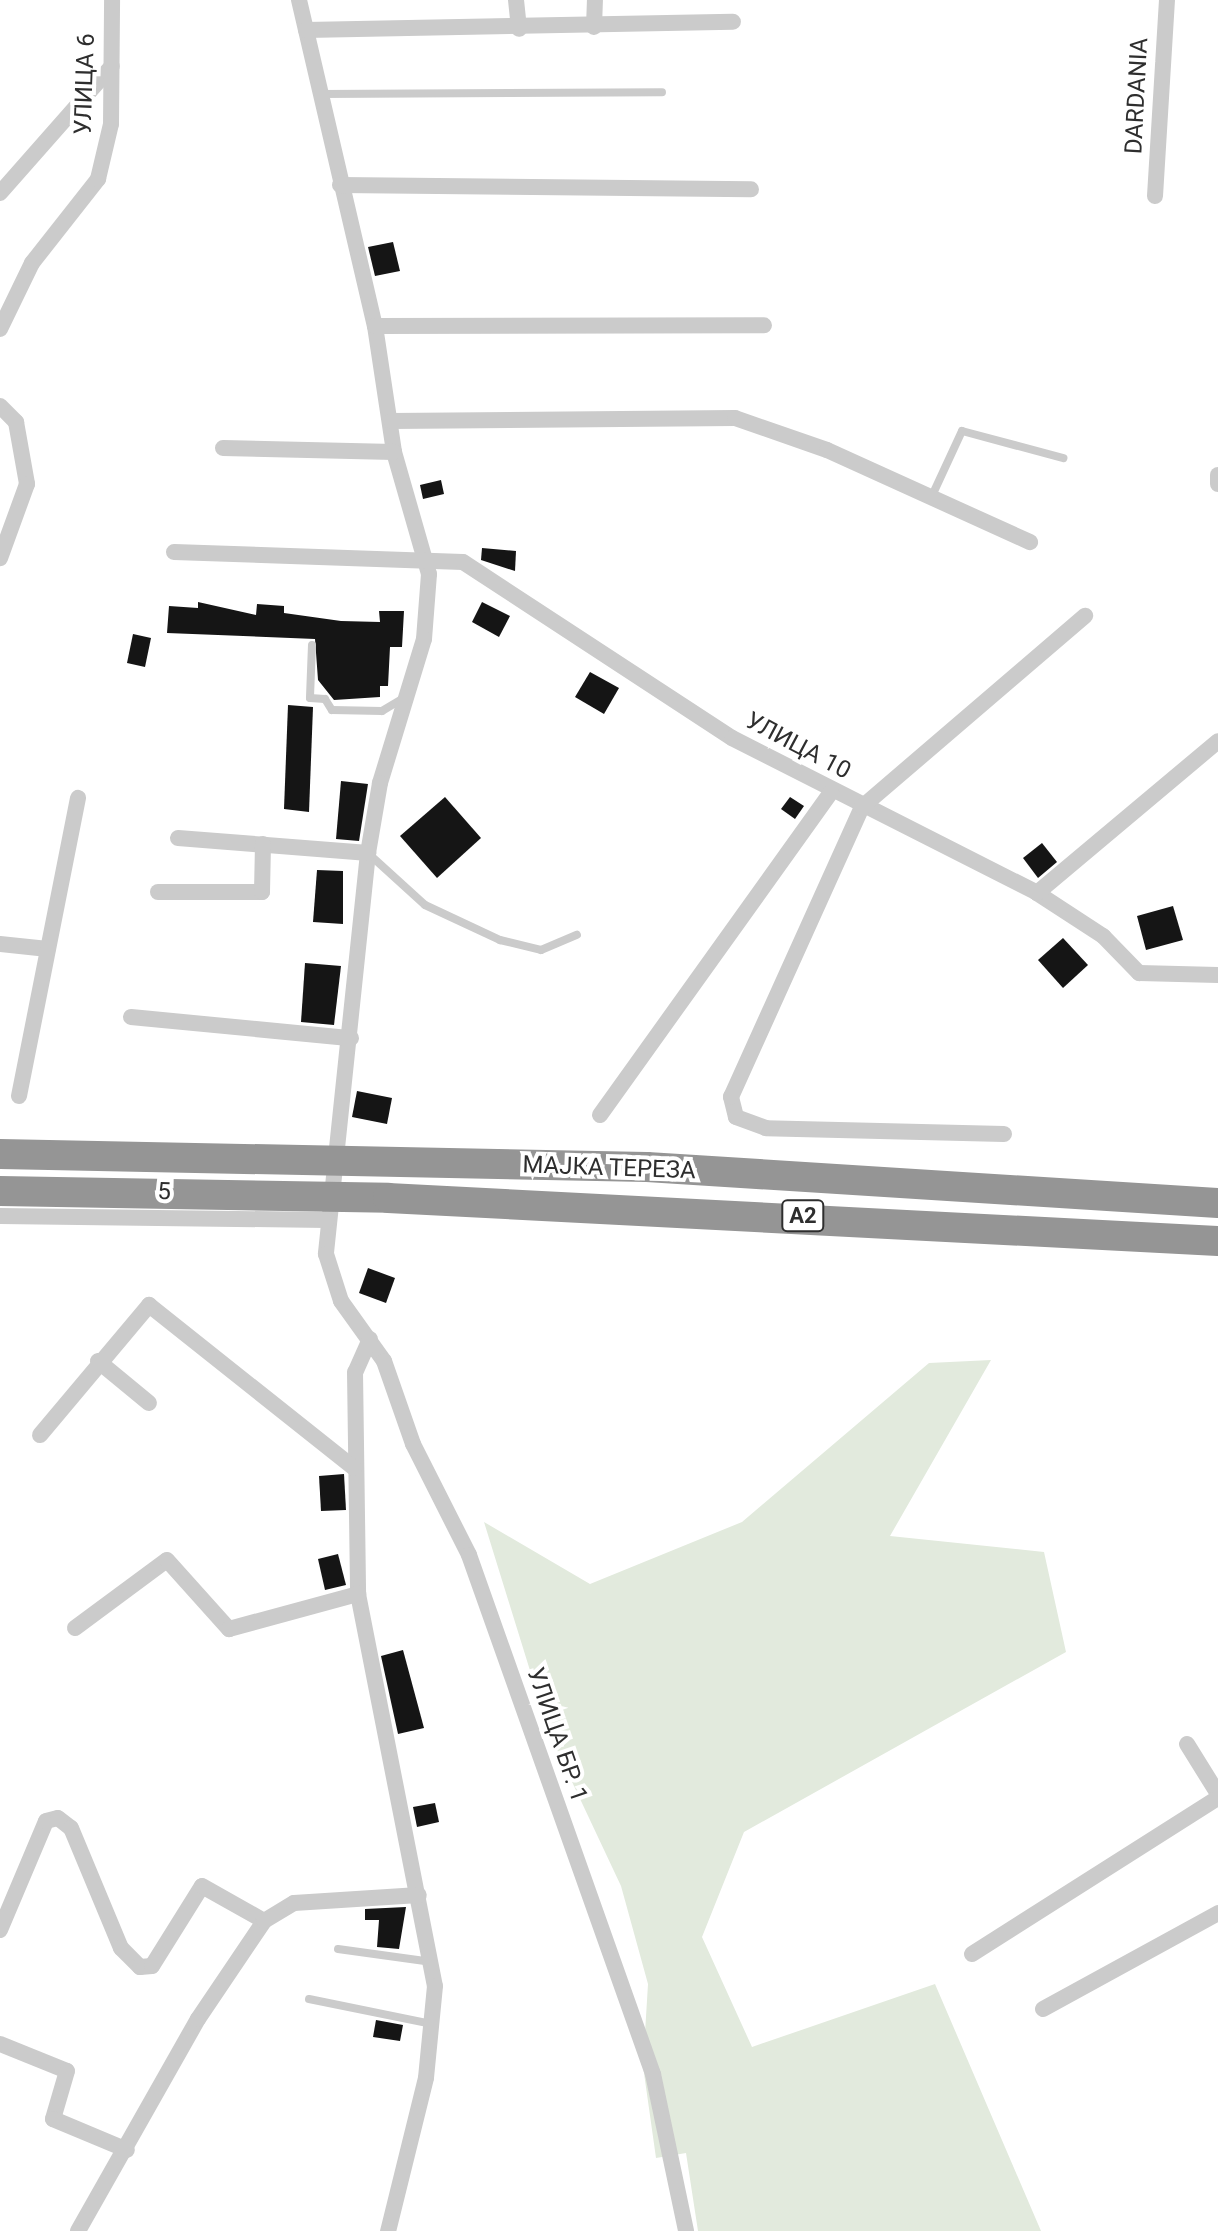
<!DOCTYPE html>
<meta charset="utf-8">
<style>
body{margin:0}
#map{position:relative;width:1218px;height:2231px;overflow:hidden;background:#fff;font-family:Roboto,sans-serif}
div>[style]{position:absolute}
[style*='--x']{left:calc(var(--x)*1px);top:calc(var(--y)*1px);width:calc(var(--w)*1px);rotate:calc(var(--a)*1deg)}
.green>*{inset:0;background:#e2eadd}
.building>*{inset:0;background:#151515}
.lane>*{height:8px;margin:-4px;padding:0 4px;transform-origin:4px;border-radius:4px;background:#cbcbcb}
.street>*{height:16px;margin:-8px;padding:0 8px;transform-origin:8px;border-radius:8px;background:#cbcbcb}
.highway>*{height:30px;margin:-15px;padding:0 15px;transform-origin:15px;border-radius:15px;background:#959595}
span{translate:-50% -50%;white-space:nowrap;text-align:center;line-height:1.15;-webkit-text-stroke:8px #fff;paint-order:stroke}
.shield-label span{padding:2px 6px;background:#fff;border:2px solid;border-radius:6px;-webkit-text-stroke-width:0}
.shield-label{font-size:22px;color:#2e2e2e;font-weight:700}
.street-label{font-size:24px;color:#2e2e2e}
</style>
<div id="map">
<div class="green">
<div style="clip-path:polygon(991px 1360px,890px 1536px,1044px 1552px,1066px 1652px,744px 1832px,702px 1937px,752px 2047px,935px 1984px,1041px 2231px,698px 2231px,686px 2153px,656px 2158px,643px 2066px,648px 1984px,621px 1886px,550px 1735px,484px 1522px,590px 1584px,742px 1522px,929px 1363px)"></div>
</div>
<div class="building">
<div style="clip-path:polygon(393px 242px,400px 271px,375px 276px,368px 247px)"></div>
<div style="clip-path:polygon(441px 480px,444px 494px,423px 499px,420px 485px)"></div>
<div style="clip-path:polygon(482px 548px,516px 551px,515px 571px,481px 560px)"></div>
<div style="clip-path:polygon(198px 602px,256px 615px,257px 604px,284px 606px,284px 613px,341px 621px,380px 622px,379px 611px,404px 611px,402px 647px,390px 647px,388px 686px,380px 686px,380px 697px,334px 700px,318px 680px,315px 639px,167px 633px,169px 606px,198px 608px)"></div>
<div style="clip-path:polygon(482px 602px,510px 616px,499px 637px,472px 622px)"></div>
<div style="clip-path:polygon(133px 634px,151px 638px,145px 667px,127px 663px)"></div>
<div style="clip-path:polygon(590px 672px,619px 688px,604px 714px,575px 697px)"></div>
<div style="clip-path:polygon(288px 705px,313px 707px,309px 812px,284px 809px)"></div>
<div style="clip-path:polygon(341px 781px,368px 784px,359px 841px,336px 839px)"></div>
<div style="clip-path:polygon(445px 797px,481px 838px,437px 878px,400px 836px)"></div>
<div style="clip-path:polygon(790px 797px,804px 806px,795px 819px,781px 809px)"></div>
<div style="clip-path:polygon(1042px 843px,1057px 862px,1038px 878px,1023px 858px)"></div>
<div style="clip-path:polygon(317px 870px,343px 871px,343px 924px,313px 922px)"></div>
<div style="clip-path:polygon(1173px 906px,1183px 940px,1146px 950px,1137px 916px)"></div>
<div style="clip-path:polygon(1063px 938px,1088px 965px,1063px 988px,1038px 960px)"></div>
<div style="clip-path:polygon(305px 963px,341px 966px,334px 1025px,301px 1022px)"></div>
<div style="clip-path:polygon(357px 1091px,392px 1098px,387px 1124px,352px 1117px)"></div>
<div style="clip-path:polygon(368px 1268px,395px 1278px,386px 1303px,359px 1293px)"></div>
<div style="clip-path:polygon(344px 1474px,346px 1510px,321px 1511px,319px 1476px)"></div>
<div style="clip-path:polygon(338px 1554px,346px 1585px,325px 1590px,318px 1559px)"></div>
<div style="clip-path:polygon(403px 1650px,424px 1728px,398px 1734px,381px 1656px)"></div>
<div style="clip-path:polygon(435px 1803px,439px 1822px,417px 1827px,413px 1807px)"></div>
<div style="clip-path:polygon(406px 1907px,399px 1949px,377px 1947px,379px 1920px,365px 1920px,365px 1909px)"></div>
<div style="clip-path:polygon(376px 2020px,403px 2025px,400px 2041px,373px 2037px)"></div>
</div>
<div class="lane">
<div style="--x:320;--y:94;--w:342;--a:-0.3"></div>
<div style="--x:931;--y:498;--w:74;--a:-65.2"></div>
<div style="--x:962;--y:431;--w:105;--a:15"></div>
<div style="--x:312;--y:645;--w:53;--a:92.2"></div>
<div style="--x:310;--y:698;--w:15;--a:4"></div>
<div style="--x:325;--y:699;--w:13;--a:58"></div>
<div style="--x:332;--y:710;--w:50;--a:1.1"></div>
<div style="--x:382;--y:711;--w:27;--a:-31"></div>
<div style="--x:370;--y:855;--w:74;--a:42.3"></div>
<div style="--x:425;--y:905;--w:83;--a:25"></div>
<div style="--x:500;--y:940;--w:42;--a:13.7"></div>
<div style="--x:541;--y:950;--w:39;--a:-23"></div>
<div style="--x:338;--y:1949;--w:95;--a:7.9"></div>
<div style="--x:309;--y:1999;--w:126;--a:11.5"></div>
</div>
<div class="street">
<div style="--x:299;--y:0;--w:335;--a:76.9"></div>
<div style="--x:375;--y:326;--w:127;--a:81.4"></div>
<div style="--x:394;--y:452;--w:127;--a:74"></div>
<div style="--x:429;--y:574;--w:65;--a:94.4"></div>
<div style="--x:424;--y:639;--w:151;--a:107"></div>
<div style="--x:380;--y:783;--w:71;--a:99.7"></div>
<div style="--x:368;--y:853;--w:403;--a:96"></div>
<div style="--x:326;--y:1254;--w:49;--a:72.3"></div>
<div style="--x:341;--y:1301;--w:74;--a:54.4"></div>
<div style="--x:384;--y:1361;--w:88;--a:70.7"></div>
<div style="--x:413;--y:1444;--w:124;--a:63.2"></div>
<div style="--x:469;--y:1555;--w:551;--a:70.48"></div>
<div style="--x:653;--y:2074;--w:160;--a:78.1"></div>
<div style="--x:516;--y:0;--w:29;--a:84"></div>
<div style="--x:594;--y:27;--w:27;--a:-88"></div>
<div style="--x:306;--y:30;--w:427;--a:-1.1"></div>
<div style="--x:340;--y:185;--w:411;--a:0.6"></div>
<div style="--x:0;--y:193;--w:169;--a:-48.6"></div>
<div style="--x:1155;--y:196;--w:196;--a:-86.5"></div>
<div style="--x:375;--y:326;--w:389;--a:-0.1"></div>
<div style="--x:0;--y:329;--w:73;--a:-64.1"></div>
<div style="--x:32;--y:263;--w:107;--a:-51.8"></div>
<div style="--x:98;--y:179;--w:57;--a:-76.7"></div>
<div style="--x:111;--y:124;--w:124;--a:-89.5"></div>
<div style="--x:0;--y:406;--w:23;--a:45"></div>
<div style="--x:16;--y:422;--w:63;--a:79.9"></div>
<div style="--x:27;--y:484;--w:79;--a:110"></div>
<div style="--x:391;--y:421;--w:344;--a:-0.5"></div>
<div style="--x:735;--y:418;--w:97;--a:19.2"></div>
<div style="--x:827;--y:450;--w:223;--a:24.4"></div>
<div style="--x:223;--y:448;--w:171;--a:1.3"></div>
<div style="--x:1218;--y:475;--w:9;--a:90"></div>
<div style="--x:174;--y:552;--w:289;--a:2"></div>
<div style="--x:463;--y:562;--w:321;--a:33.2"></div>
<div style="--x:732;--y:738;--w:342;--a:26.9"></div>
<div style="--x:1037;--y:893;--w:79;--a:33.1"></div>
<div style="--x:1103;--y:936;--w:52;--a:45.8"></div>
<div style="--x:1139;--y:973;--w:79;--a:1.5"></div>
<div style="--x:178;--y:838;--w:191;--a:4.5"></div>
<div style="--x:158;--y:892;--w:104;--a:0"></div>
<div style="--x:262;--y:892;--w:48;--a:-88.8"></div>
<div style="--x:1037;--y:893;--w:236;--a:-40"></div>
<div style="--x:0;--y:944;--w:48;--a:5.9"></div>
<div style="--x:131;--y:1017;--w:221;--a:5.5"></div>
<div style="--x:19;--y:1096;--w:304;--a:-78.8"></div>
<div style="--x:600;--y:1115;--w:397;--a:-54.4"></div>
<div style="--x:1004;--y:1134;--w:238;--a:-178.6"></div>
<div style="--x:766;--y:1128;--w:32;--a:-160"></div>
<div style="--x:736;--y:1117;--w:21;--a:-104"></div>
<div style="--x:731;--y:1097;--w:318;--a:-65.7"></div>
<div style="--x:862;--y:807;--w:294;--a:-40.6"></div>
<div style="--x:0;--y:1216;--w:327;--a:0.7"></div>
<div style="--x:370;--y:1339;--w:36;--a:114"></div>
<div style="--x:355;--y:1372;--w:222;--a:89.2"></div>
<div style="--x:358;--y:1594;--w:399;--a:78.9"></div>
<div style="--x:435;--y:1986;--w:92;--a:95.6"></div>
<div style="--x:426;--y:2078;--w:158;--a:103.9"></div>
<div style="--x:98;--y:1361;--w:66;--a:39.5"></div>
<div style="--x:40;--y:1435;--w:170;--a:-50"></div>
<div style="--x:149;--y:1305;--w:262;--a:38.5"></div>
<div style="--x:75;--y:1628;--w:114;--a:-36.5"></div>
<div style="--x:167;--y:1560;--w:93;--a:48.1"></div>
<div style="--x:229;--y:1629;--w:134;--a:-15.2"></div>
<div style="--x:1187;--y:1744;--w:59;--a:58.2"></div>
<div style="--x:0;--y:1930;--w:118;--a:-67.1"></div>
<div style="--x:46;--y:1821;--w:12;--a:-14"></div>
<div style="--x:58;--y:1818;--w:16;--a:38"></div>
<div style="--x:71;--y:1828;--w:130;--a:67.4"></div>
<div style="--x:121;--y:1948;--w:27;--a:45"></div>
<div style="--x:140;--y:1967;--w:12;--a:-5"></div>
<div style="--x:152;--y:1966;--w:94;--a:-58"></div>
<div style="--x:202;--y:1886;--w:71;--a:29.4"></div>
<div style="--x:972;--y:1954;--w:291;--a:-32.4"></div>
<div style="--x:1043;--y:2009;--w:200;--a:-28.7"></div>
<div style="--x:0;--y:2044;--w:72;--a:21.9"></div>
<div style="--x:67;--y:2071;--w:50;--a:106.3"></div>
<div style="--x:53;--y:2119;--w:80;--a:22.7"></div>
<div style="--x:78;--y:2231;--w:244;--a:-60.5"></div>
<div style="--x:198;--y:2019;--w:118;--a:-56"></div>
<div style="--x:264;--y:1921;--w:35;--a:-31"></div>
<div style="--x:294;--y:1903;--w:125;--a:-3.7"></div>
</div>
<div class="highway">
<div style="--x:0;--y:1154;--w:647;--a:1.15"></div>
<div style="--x:647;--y:1167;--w:572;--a:3.61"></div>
<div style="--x:0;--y:1191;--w:388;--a:1"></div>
<div style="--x:388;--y:1198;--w:831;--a:2.97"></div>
</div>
<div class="shield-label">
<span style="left:803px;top:1216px">A2</span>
</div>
<div class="street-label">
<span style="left:85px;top:84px;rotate:-88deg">УЛИЦА 6</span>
<span style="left:1137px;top:96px;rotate:-87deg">DARDANIA</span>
<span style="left:798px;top:746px;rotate:28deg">УЛИЦА 10</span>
<span style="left:609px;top:1168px;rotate:2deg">МАЈКА ТЕРЕЗА</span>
<span style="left:164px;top:1192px;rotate:1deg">5</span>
<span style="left:557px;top:1735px;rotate:71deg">УЛИЦА БР. 1</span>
</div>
</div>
